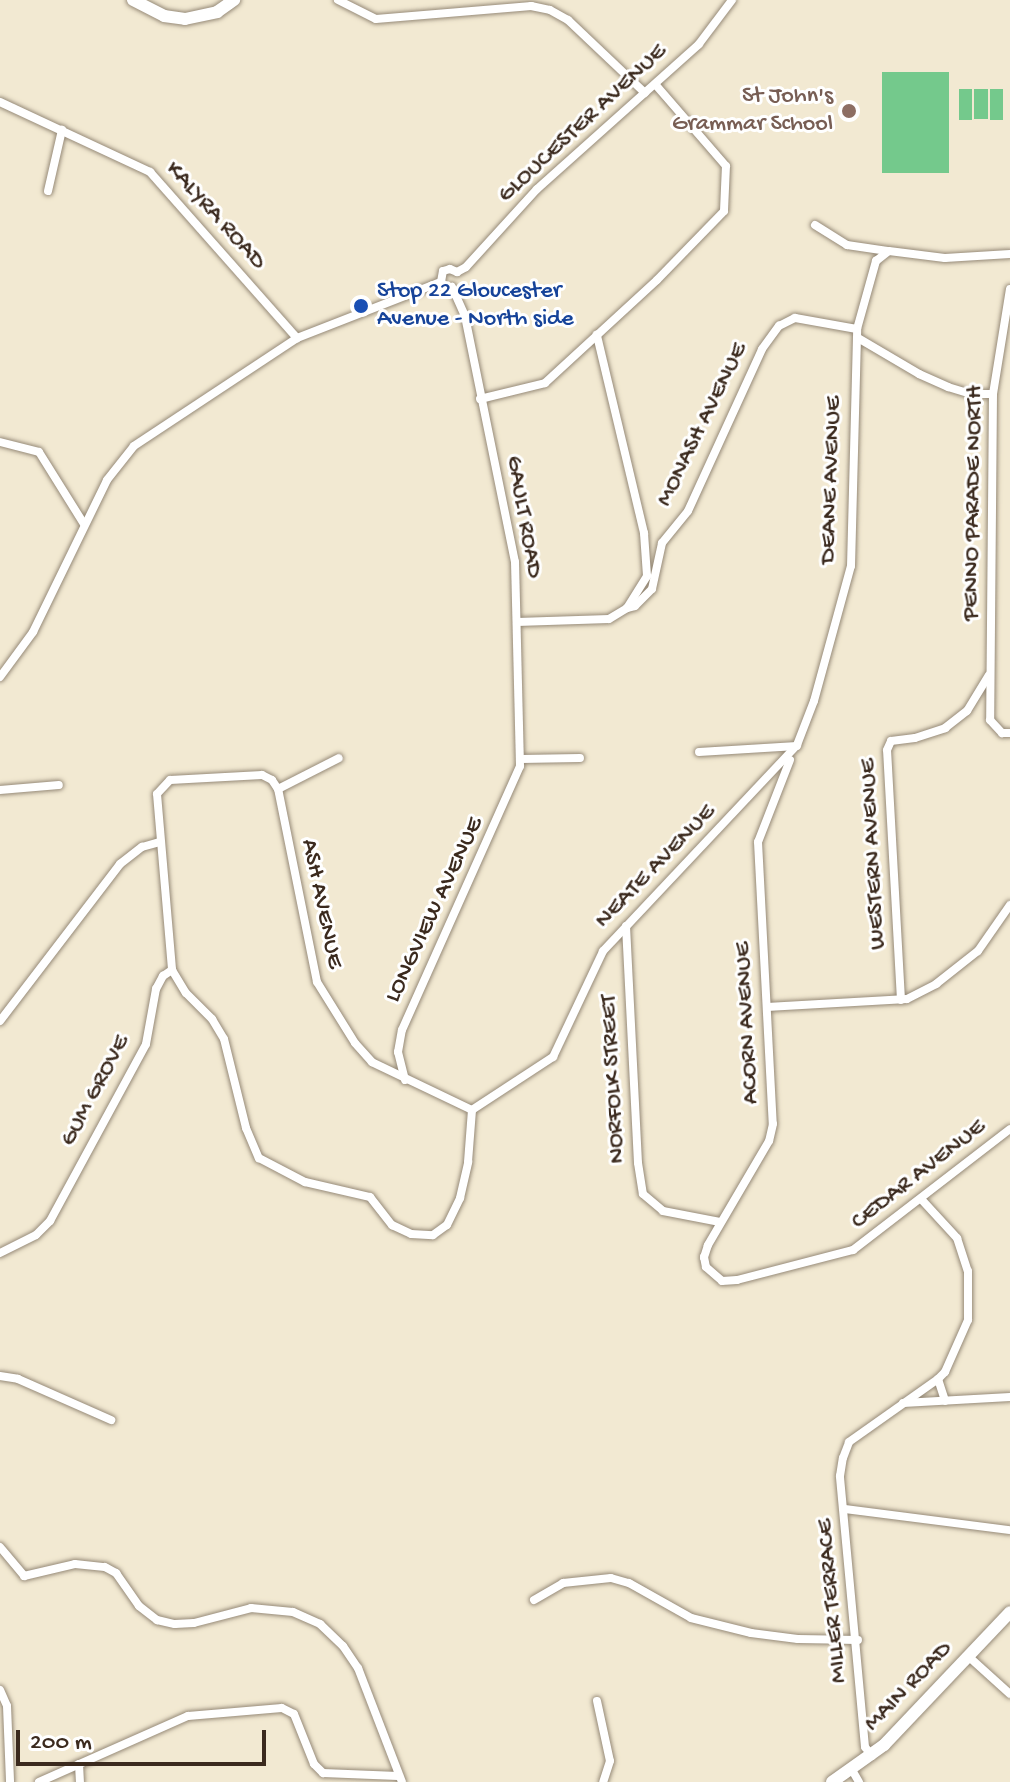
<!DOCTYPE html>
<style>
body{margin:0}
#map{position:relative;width:1010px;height:1782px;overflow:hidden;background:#f2e9d2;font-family:"Gochi Hand",sans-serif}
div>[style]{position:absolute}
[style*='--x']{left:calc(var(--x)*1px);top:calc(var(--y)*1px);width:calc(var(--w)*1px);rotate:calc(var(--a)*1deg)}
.green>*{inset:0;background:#74c98c}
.roads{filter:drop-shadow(0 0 2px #968a78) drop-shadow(0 0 2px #968a78)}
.street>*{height:8px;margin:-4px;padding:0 4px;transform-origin:4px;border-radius:4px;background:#fff}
.secondary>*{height:12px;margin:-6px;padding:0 6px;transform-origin:6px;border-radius:6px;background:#fff}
.dots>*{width:22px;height:22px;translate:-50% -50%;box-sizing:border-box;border:4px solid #fff;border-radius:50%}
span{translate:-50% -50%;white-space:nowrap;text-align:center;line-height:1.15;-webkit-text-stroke:6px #fff;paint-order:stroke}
.education-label{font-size:24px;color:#785e54}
.right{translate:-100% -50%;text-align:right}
.street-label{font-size:24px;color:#3b2a1e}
.transit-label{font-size:24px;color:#164399}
.left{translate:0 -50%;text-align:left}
.scale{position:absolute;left:16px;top:1730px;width:250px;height:36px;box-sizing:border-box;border:4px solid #3b2a1e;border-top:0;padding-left:10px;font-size:24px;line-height:28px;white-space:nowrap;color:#3b2a1e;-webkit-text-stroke:6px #fff;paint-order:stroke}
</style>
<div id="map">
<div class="green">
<div style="clip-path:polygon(882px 72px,949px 72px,949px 173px,882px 173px)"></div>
<div style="clip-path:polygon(959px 89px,972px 89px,972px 120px,959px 120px)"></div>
<div style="clip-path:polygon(974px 89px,988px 89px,988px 119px,974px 119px)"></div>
<div style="clip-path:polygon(990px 89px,1003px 89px,1003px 120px,990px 120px)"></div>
</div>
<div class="roads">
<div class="street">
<div style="--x:338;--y:0;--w:42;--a:26.6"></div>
<div style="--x:376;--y:19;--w:156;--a:-4.8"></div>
<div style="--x:531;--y:6;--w:19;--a:12"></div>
<div style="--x:550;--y:10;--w:21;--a:29"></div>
<div style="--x:568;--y:20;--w:106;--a:43.5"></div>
<div style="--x:0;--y:102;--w:166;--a:25"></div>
<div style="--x:150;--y:172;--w:222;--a:48.5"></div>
<div style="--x:48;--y:191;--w:63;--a:-77.1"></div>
<div style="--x:815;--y:225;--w:38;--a:32"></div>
<div style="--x:847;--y:245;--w:41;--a:8.3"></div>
<div style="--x:457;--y:272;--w:10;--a:-29"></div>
<div style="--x:466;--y:267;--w:105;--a:-47.7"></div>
<div style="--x:537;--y:189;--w:217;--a:-41.8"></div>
<div style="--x:699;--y:44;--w:55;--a:-53.1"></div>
<div style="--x:441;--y:282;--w:11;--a:-80"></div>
<div style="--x:443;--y:271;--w:7;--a:-16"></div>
<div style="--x:450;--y:269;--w:8;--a:23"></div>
<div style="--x:1010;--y:289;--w:106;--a:99.2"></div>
<div style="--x:993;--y:394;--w:326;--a:90.5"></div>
<div style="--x:990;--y:720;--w:18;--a:47"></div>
<div style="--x:1002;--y:733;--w:8;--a:0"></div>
<div style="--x:858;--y:338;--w:71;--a:30.5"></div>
<div style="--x:919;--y:374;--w:32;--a:24"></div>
<div style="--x:948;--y:387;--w:24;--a:17"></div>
<div style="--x:971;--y:394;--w:22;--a:0"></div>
<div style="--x:480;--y:399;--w:67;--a:-13.8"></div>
<div style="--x:545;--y:383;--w:152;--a:-42.6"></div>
<div style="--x:657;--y:280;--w:96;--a:-45.8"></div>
<div style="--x:724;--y:211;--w:45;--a:-87.5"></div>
<div style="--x:726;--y:166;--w:108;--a:-130.9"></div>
<div style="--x:0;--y:442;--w:40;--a:14.4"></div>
<div style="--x:39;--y:452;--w:85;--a:58"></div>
<div style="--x:627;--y:608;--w:8;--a:-14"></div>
<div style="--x:635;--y:606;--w:24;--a:-45"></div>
<div style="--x:652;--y:589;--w:47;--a:-77.7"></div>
<div style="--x:662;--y:543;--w:41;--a:-50.9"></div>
<div style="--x:688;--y:511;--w:178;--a:-65.4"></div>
<div style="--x:762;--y:349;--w:29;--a:-54"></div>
<div style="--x:779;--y:326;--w:18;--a:-27"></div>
<div style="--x:795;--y:318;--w:63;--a:10.1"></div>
<div style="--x:517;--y:622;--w:92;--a:-1.9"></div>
<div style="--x:609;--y:619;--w:21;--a:-31"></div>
<div style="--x:627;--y:608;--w:38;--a:-58"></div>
<div style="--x:647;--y:576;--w:43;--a:-94"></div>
<div style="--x:644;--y:533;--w:204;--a:-103.4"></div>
<div style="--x:0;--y:677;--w:56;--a:-53.7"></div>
<div style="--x:33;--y:632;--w:169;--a:-64"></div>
<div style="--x:107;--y:480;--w:43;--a:-51.5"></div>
<div style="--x:134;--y:446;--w:196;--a:-33.5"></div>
<div style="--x:297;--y:338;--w:155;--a:-21.3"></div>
<div style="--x:699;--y:752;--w:98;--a:-3.5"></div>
<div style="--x:521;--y:759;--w:59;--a:-1"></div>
<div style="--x:790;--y:760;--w:88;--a:111.3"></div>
<div style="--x:758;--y:842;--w:282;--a:87"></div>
<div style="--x:773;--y:1124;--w:17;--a:103"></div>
<div style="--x:769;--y:1141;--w:121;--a:120.4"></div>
<div style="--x:708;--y:1245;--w:13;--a:108"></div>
<div style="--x:704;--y:1257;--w:10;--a:79"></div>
<div style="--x:706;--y:1267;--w:21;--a:41"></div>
<div style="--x:722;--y:1281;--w:15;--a:-4"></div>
<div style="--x:737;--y:1280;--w:120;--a:-14.5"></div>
<div style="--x:853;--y:1250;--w:198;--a:-37.6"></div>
<div style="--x:278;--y:789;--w:68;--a:-26.9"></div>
<div style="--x:0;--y:790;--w:59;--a:-4.8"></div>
<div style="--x:626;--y:926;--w:237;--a:87.1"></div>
<div style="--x:638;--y:1163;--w:31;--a:81"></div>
<div style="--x:643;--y:1194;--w:26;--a:40"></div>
<div style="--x:663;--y:1211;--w:58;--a:10.9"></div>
<div style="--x:901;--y:1000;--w:250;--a:-93.2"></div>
<div style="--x:887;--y:750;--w:10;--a:-66"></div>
<div style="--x:891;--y:741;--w:24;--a:-7"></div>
<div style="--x:915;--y:738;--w:32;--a:-18"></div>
<div style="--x:945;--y:728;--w:28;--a:-38"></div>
<div style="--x:967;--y:711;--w:42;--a:-58.6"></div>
<div style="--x:767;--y:1007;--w:140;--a:-3.3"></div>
<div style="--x:907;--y:999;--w:33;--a:-27"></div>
<div style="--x:936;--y:984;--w:53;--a:-38.2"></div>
<div style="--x:978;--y:951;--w:56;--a:-55.2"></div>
<div style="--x:0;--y:1021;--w:198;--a:-52.6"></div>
<div style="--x:120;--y:864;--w:28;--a:-38"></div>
<div style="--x:142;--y:847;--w:18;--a:-16"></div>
<div style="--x:405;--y:1080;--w:29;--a:-104"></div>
<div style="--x:398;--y:1052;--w:22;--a:-80"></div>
<div style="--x:402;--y:1030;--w:289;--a:-65.9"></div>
<div style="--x:520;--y:766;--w:204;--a:-91.4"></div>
<div style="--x:515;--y:562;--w:251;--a:-101.5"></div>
<div style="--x:465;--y:316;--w:32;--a:-114"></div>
<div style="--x:472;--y:1110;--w:111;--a:-154.4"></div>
<div style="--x:372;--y:1062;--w:25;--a:-132"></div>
<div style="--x:355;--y:1043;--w:72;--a:-121.9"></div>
<div style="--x:317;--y:982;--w:197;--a:-101.4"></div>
<div style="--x:278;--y:789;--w:11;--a:-124"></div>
<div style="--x:272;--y:780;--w:11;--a:-153"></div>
<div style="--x:262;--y:775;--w:92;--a:176.9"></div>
<div style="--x:170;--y:780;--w:19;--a:133"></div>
<div style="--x:157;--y:794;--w:177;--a:85.1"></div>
<div style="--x:172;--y:970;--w:27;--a:59"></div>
<div style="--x:186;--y:993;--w:37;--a:45"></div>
<div style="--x:212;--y:1019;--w:23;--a:59"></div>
<div style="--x:224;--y:1039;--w:92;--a:76.1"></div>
<div style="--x:246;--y:1128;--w:33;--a:67"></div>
<div style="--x:259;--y:1158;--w:52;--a:27.6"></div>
<div style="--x:305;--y:1182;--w:67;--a:13"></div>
<div style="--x:370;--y:1197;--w:36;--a:52"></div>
<div style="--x:392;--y:1225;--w:21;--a:25"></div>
<div style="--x:411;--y:1234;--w:22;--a:3"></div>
<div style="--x:433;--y:1235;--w:17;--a:-36"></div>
<div style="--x:447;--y:1225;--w:30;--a:-64"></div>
<div style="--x:460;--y:1198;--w:37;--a:-77"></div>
<div style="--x:468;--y:1162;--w:52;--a:-85.6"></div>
<div style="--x:472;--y:1110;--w:97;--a:-33.2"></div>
<div style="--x:553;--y:1057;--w:117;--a:-64.7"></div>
<div style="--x:603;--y:951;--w:283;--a:-46.7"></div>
<div style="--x:797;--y:745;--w:47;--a:-68.9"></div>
<div style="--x:814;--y:701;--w:140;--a:-74.7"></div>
<div style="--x:851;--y:566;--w:237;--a:-88.5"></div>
<div style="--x:857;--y:329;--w:71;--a:-74.4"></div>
<div style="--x:876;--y:261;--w:16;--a:-38"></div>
<div style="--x:889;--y:251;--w:56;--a:7.1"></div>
<div style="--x:945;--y:258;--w:65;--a:-3.5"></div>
<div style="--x:922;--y:1200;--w:52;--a:47.4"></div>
<div style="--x:957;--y:1238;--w:35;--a:72"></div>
<div style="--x:968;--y:1271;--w:49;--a:90"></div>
<div style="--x:968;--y:1320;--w:57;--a:113.9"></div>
<div style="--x:945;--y:1372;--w:10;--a:135"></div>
<div style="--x:938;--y:1379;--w:23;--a:72"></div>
<div style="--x:0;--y:1253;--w:40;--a:-26.6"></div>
<div style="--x:36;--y:1235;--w:20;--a:-45"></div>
<div style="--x:50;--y:1221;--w:201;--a:-61.5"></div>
<div style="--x:146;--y:1044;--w:56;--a:-79.7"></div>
<div style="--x:156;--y:989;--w:15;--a:-62"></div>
<div style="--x:163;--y:976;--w:11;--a:-34"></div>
<div style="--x:0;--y:1376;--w:18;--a:9"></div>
<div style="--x:18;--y:1379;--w:102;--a:23.8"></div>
<div style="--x:903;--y:1403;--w:107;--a:-3.2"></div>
<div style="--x:845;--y:1509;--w:166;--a:7.3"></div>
<div style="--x:0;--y:1547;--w:38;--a:50"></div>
<div style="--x:24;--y:1576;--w:52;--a:-13.2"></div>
<div style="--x:75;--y:1564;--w:30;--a:6"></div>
<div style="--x:105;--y:1567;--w:13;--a:29"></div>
<div style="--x:116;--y:1573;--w:40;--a:55.1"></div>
<div style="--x:139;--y:1606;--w:23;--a:38"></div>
<div style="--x:157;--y:1620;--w:18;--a:13"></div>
<div style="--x:175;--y:1624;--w:19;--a:-3"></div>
<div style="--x:194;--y:1623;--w:59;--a:-14.7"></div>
<div style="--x:251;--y:1608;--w:42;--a:5.4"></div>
<div style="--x:293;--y:1612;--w:30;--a:24"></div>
<div style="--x:320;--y:1624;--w:32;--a:44"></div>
<div style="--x:343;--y:1646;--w:27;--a:56"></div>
<div style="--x:358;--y:1668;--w:122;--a:68.9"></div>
<div style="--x:534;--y:1600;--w:34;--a:-30"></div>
<div style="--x:563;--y:1583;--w:48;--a:-5.9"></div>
<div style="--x:611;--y:1578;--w:19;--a:16"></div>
<div style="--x:629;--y:1583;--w:71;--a:29.4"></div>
<div style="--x:691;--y:1618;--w:62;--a:14"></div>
<div style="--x:751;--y:1633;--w:47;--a:7.3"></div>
<div style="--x:798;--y:1639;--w:60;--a:1"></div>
<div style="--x:969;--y:1657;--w:55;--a:42.1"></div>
<div style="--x:0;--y:1690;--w:17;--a:66"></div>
<div style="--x:7;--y:1706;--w:76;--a:87.7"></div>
<div style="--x:597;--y:1701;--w:61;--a:77.8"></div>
<div style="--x:610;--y:1761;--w:22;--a:108"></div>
<div style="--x:872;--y:1756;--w:11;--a:-128"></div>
<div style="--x:865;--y:1747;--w:272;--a:-95.3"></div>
<div style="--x:840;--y:1476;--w:18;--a:-81"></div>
<div style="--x:843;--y:1458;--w:17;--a:-69"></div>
<div style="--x:849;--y:1442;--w:109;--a:-35.3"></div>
<div style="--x:79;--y:1764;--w:18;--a:87"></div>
<div style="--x:852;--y:1770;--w:14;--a:60"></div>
<div style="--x:39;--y:1782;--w:163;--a:-23.9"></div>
<div style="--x:188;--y:1716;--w:94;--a:-4.9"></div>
<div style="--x:282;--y:1708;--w:13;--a:27"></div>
<div style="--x:294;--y:1714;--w:54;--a:68.2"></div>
<div style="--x:314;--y:1764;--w:13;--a:45"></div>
<div style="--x:323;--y:1773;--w:75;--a:2.3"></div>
</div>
<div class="secondary">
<div style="--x:133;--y:0;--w:35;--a:27"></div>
<div style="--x:164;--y:16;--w:21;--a:8"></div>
<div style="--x:185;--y:19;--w:33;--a:-12"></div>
<div style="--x:217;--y:12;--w:21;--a:-35"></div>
<div style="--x:832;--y:1782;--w:64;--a:-35.4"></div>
<div style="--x:884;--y:1745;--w:183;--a:-46.5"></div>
</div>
</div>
<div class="dots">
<div style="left:849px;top:111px;background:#8d6e63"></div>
<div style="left:361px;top:306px;background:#1a4fb4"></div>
</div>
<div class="education-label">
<span class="right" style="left:833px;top:111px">St John's<br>Grammar School</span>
</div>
<div class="street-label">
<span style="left:583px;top:124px;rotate:-43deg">GLOUCESTER AVENUE</span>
<span style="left:215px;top:216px;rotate:48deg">KALYRA ROAD</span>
<span style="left:703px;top:425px;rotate:-64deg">MONASH AVENUE</span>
<span style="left:832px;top:480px;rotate:-88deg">DEANE AVENUE</span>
<span style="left:974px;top:503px;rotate:-89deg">PENNO PARADE NORTH</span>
<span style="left:523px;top:517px;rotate:80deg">GAULT ROAD</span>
<span style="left:874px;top:854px;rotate:-93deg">WESTERN AVENUE</span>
<span style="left:656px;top:867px;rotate:-46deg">NEATE AVENUE</span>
<span style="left:321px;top:904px;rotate:78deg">ASH AVENUE</span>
<span style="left:435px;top:910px;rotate:-65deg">LONGVIEW AVENUE</span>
<span style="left:748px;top:1023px;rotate:-93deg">ACORN AVENUE</span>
<span style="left:614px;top:1079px;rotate:-93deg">NORFOLK STREET</span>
<span style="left:96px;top:1091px;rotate:-62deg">GUM GROVE</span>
<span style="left:919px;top:1175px;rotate:-38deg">CEDAR AVENUE</span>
<span style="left:833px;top:1601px;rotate:-95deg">MILLER TERRACE</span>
<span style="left:909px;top:1687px;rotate:-46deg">MAIN ROAD</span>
</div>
<div class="transit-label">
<span class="left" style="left:377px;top:306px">Stop 22 Gloucester<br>Avenue - North side</span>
</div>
<div class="scale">200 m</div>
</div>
